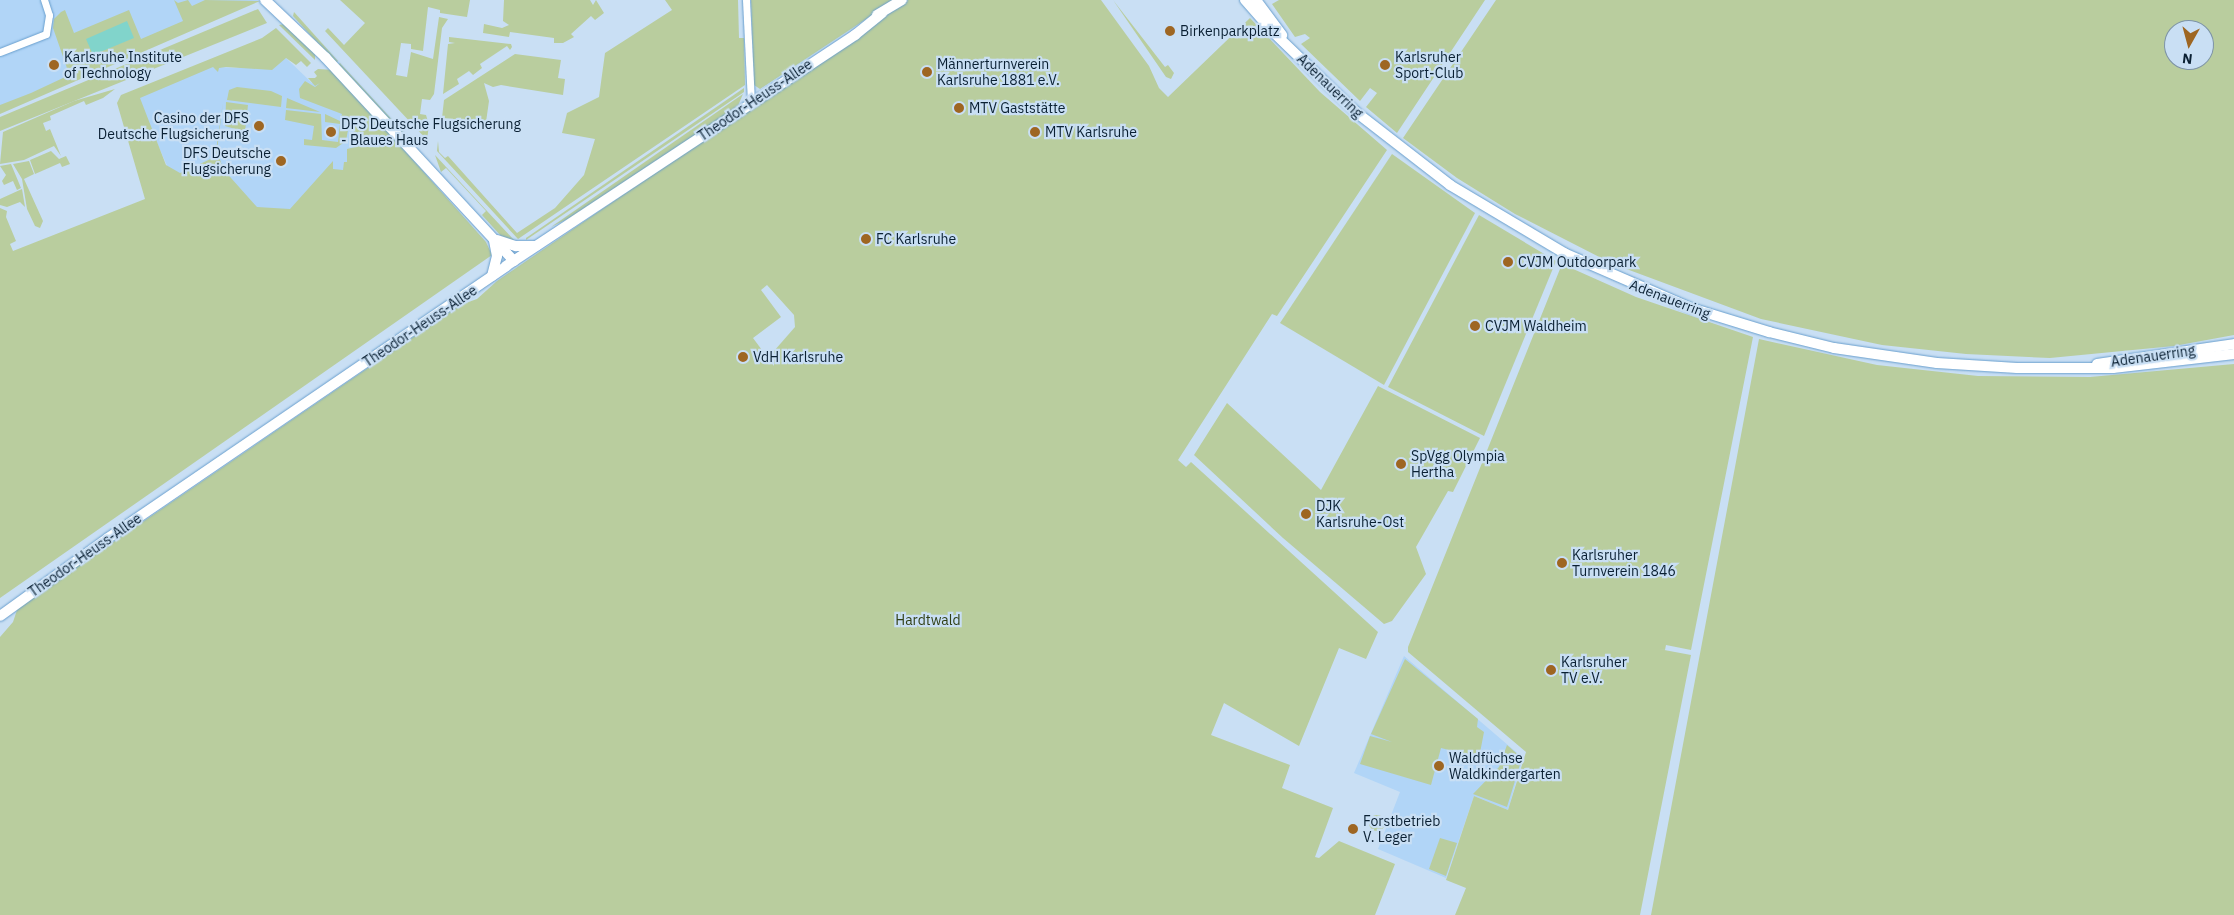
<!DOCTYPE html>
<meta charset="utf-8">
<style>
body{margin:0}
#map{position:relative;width:2234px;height:915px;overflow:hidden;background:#c9dff4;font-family:"IBM Plex Sans",sans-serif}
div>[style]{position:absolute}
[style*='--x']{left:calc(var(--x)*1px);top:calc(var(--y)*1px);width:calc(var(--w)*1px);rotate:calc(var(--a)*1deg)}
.built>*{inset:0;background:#b1d5f7}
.green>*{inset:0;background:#b9cd9e}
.round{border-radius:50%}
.water>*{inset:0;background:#81d4cb}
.roads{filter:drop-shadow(0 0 1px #689ecd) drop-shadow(0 0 1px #689ecd)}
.street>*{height:7px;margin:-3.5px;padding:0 3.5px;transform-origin:3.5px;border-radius:3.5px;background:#fff}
.secondary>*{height:10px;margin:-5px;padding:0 5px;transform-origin:5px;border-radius:5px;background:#fff}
.dots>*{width:14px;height:14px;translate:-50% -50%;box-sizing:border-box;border:2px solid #c9dff4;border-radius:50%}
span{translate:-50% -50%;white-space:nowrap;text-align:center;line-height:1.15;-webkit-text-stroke:4.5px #c9dff4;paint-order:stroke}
.poi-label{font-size:14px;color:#0a2033}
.left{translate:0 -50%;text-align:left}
.right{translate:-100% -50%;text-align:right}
.street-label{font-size:14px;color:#0a2033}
.park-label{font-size:14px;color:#2f3e13}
.north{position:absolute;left:2164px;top:20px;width:50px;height:50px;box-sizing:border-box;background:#c9dff4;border:1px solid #7d93a7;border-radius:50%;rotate:187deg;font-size:14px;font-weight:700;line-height:20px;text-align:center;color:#0a2033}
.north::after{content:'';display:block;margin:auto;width:18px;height:22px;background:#9e6622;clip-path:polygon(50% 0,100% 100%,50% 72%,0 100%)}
</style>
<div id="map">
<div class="built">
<div style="clip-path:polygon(0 0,259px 0,0 110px)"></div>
<div style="clip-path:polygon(286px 58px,312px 83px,319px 77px,379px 143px,291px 224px,172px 177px,136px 95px,220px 60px,219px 67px,236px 68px)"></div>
<div style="clip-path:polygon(1404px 656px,1523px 758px,1508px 810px,1474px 796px,1446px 878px,1378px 849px,1400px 792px,1354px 773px)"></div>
</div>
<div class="green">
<div style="clip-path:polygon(174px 0,178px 3px,188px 0,192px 6px,205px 0,260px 1px,0 114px,0 105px,31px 93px,63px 78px,67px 72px,76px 78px,68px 71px,53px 28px,54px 19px,61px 12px,65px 10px,74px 33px,129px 10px,141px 39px,183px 21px)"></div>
<div style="clip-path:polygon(340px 0,470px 0,467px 17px,440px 13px,440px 10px,428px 7px,423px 51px,411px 49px,411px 44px,401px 43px,396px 75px,407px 77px,411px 52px,433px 59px,439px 17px,448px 19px,442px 28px,434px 94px,430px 100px,422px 99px,420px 114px,426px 115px,429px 125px,427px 140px,325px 31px,328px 28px,344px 45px,365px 23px)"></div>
<div style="clip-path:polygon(504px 0,590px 0,593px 5px,596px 0,604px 13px,595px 20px,591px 16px,571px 34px,574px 37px,563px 43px,554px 43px,554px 38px,510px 32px,509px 37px,483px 33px,484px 24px,502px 28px,509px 25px,503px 21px)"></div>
<div style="clip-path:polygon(665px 0,738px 0,739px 38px,744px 38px,745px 85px,518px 239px,437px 151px,438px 141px,439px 152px,445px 158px,448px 156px,517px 233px,555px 208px,584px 175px,595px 139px,562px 133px,567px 113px,599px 97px,605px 53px,672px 10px)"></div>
<div style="clip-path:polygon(751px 0,895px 0,760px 89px,754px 85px)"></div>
<div style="clip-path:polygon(evenodd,908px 0,1101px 0,1149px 66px,1159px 88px,1168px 97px,1250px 18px,1320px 92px,1387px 150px,1277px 316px,1272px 314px,1178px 460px,1186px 467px,1191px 462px,1378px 632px,1366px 659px,1339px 648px,1299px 746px,1224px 703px,1211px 735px,1290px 765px,1282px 788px,1333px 808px,1315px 857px,1319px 858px,1339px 841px,1395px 864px,1375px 915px,0 915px,0 637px,13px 622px,18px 607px,460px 305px,477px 299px,497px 281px,908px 0,767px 285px,794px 315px,795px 327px,774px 351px,774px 366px,753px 338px,781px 317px,761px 290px,767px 285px)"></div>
<div style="clip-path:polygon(1113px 0,1165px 67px,1168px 65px,1174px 73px,1171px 79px,1166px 77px)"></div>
<div style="clip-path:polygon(1279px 0,1485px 0,1397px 133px,1366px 107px,1377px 93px,1370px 88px,1360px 101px,1301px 44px,1310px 38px,1305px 34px,1295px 37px,1272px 4px)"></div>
<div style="clip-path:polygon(evenodd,1496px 0,2234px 0,2234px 335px,2174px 346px,2050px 358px,1966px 354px,1882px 345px,1761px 319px,1613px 264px,1515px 214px,1457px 178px,1403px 138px,1496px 0,2174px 30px,2204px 30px,2204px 60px,2174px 60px,2174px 30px)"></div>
<div style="clip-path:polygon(258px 9px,267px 23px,0 131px,0 117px)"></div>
<div style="clip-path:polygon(294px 12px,338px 61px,336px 63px,293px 16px)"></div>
<div style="clip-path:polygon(284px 24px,315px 53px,315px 60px,279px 25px)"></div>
<div style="clip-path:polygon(276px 28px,311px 63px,307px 67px,301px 61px,296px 65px,286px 58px,272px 70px,226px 67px,219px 68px,218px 72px,213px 67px,140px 98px,166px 165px,180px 173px,215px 157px,223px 102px,217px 150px,223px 169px,257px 207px,290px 209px,333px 161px,333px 169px,343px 170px,344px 162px,347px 162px,347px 149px,371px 143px,353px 140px,354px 129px,341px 117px,342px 114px,300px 98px,299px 89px,305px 81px,315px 87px,320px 83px,315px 86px,308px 78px,315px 78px,317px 76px,314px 72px,318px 69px,333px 70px,486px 242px,492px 255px,0 598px,0 208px,7px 211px,6px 217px,16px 241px,10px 244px,13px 251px,145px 199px,117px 103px,121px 95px,262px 38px)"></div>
<div style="clip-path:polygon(449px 37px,511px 44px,512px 47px,510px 50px,507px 46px,480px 64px,482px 68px,473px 75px,469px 71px,457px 79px,459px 84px,443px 94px,448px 44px,455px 43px,449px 42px)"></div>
<div style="clip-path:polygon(515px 54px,561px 60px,558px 78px,565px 79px,563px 95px,501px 85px,493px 87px,484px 83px,489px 101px,486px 122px,442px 118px,444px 100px)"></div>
<div style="clip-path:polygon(340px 63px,409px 138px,414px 138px,421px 146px,411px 143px,338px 65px)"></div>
<div style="clip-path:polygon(237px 87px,271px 91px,282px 96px,281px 107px,227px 100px,229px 90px)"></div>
<div style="clip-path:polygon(744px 88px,744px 92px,526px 240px,526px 238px)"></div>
<div style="clip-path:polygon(115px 89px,103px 98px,86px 105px,84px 101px,50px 116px,51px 120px,43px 123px,46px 131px,50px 129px,61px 156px,54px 146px,24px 160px,0 164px,3px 132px,74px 101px)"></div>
<div style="clip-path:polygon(743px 94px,737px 108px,580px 213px,551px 227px)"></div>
<div style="clip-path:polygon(287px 98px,320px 112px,286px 108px)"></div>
<div style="clip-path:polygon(226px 102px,248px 105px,245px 132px,225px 126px)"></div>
<div style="clip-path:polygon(286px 110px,321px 114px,322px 140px,338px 142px,340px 124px,325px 122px,325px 114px,340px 121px,348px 130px,346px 141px,336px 148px,304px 145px,304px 139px,312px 140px,314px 126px,285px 120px)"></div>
<div style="clip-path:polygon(51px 151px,59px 159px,66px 156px,70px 164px,62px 167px,60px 163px,35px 174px,30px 160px)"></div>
<div style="clip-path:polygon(1392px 154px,1475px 213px,1384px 385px,1280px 323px)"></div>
<div style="clip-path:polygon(435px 155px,514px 240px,515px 241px,501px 236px,482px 215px,486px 211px,446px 168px,441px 172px)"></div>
<div style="clip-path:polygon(29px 161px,34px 174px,24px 179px,43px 221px,40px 228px,35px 226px,27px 209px,22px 179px,13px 164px)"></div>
<div style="clip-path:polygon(11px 164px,21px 188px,17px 190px,13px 181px,4px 185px,2px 181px,6px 175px,0 166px)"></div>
<div style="clip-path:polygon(22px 189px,25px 207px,20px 202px,7px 207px,0 205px,0 199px)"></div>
<div style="clip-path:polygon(1479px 215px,1556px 261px,1484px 436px,1388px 387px)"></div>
<div style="clip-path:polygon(1562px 264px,1636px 297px,1753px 337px,1691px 650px,1666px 645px,1665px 650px,1659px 649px,1691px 655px,1640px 915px,1455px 915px,1466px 888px,1446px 880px,1474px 796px,1508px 810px,1526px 752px,1408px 652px,1408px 647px)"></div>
<div style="clip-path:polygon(1759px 339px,1877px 365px,1978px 376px,2090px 377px,2234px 364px,2234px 915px,1651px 915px)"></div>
<div style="clip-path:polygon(1378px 386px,1480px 438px,1453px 492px,1448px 491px,1416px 547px,1426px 574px,1392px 621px,1384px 624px,1283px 538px,1194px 455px,1227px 403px,1321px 490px)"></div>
<div style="clip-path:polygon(1405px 659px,1478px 719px,1477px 727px,1484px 732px,1479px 758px,1441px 748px,1431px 785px,1360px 764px,1370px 736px,1392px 742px,1371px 734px)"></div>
<div style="clip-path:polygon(1507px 745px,1522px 758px,1507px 807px,1473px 794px,1499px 767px)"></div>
<div class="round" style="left:1369px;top:815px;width:16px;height:16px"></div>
<div style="clip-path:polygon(1440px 838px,1457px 843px,1446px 876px,1429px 869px)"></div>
</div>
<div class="water">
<div style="clip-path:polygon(127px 21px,134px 38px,93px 55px,86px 39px)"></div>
</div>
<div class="roads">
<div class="street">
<div style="--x:746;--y:0;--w:103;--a:87.2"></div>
<div style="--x:0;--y:52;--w:49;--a:-21.4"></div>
<div style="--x:46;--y:34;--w:19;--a:-81"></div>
<div style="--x:49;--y:15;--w:16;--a:-108"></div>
</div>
<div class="secondary">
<div style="--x:265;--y:0;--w:83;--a:43.5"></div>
<div style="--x:325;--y:57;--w:278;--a:47.2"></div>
<div style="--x:1245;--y:0;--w:44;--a:48.7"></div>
<div style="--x:1274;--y:33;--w:114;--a:43.9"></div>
<div style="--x:1356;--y:112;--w:119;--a:37.8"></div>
<div style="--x:1450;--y:185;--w:133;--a:30.8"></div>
<div style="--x:1564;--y:253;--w:138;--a:23.4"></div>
<div style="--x:1691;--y:308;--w:82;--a:17.1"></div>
<div style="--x:1769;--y:332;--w:67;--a:13.8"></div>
<div style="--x:1834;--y:348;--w:104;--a:8.3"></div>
<div style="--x:1937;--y:363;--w:80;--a:3.6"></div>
<div style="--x:2017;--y:368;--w:96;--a:0"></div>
<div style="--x:2113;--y:368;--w:122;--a:-6.6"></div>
<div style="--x:1256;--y:0;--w:44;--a:53.4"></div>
<div style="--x:877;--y:15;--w:29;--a:-31"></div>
<div style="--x:497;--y:240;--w:20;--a:18"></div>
<div style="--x:516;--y:246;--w:20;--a:0"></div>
<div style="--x:492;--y:276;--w:21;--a:-76"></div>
<div style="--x:497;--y:256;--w:16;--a:-101"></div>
<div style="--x:2097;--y:364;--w:138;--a:-8.3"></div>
<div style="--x:0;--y:616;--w:133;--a:-35.8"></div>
<div style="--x:108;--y:538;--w:482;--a:-34.3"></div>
<div style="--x:506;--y:266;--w:419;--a:-33.5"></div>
<div style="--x:855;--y:35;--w:35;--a:-39"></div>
</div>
</div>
<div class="dots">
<div style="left:1170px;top:31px;background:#9e6622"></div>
<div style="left:54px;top:65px;background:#9e6622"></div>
<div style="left:1385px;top:65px;background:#9e6622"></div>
<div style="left:927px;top:72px;background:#9e6622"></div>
<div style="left:959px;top:108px;background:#9e6622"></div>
<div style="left:259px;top:126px;background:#9e6622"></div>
<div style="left:331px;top:132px;background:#9e6622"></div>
<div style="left:1035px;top:132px;background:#9e6622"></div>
<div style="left:281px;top:161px;background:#9e6622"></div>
<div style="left:866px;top:239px;background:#9e6622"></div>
<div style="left:1508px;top:262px;background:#9e6622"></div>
<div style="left:1475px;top:326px;background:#9e6622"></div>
<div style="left:743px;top:357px;background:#9e6622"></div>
<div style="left:1401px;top:464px;background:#9e6622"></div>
<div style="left:1306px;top:514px;background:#9e6622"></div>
<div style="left:1562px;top:563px;background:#9e6622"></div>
<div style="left:1551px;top:670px;background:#9e6622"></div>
<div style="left:1439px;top:766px;background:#9e6622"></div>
<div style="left:1353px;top:829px;background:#9e6622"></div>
</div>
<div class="poi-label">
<span class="left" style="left:1180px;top:31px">Birkenparkplatz</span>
<span class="left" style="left:64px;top:65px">Karlsruhe Institute<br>of Technology</span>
<span class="left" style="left:1395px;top:65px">Karlsruher<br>Sport-Club</span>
<span class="left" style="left:937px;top:72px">Männerturnverein<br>Karlsruhe 1881 e.V.</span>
<span class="left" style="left:969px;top:108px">MTV Gaststätte</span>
<span class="right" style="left:249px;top:126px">Casino der DFS<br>Deutsche Flugsicherung</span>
<span class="left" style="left:341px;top:132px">DFS Deutsche Flugsicherung<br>- Blaues Haus</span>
<span class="left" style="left:1045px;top:132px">MTV Karlsruhe</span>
<span class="right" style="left:271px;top:161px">DFS Deutsche<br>Flugsicherung</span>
<span class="left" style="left:876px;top:239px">FC Karlsruhe</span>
<span class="left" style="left:1518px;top:262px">CVJM Outdoorpark</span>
<span class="left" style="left:1485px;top:326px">CVJM Waldheim</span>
<span class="left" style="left:753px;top:357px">VdH Karlsruhe</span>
<span class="left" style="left:1411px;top:464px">SpVgg Olympia<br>Hertha</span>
<span class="left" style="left:1316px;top:514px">DJK<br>Karlsruhe-Ost</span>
<span class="left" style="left:1572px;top:563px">Karlsruher<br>Turnverein 1846</span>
<span class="left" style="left:1561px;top:670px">Karlsruher<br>TV e.V.</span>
<span class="left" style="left:1449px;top:766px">Waldfüchse<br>Waldkindergarten</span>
<span class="left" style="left:1363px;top:829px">Forstbetrieb<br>V. Leger</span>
</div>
<div class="street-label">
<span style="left:1330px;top:86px;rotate:44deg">Adenauerring</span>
<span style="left:755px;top:100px;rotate:-34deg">Theodor-Heuss-Allee</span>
<span style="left:1670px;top:299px;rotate:21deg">Adenauerring</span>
<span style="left:420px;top:326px;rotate:-34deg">Theodor-Heuss-Allee</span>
<span style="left:2153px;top:356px;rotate:-8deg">Adenauerring</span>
<span style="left:85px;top:555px;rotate:-35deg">Theodor-Heuss-Allee</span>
</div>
<div class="park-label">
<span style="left:928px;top:620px">Hardtwald</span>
</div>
<div class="north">N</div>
</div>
